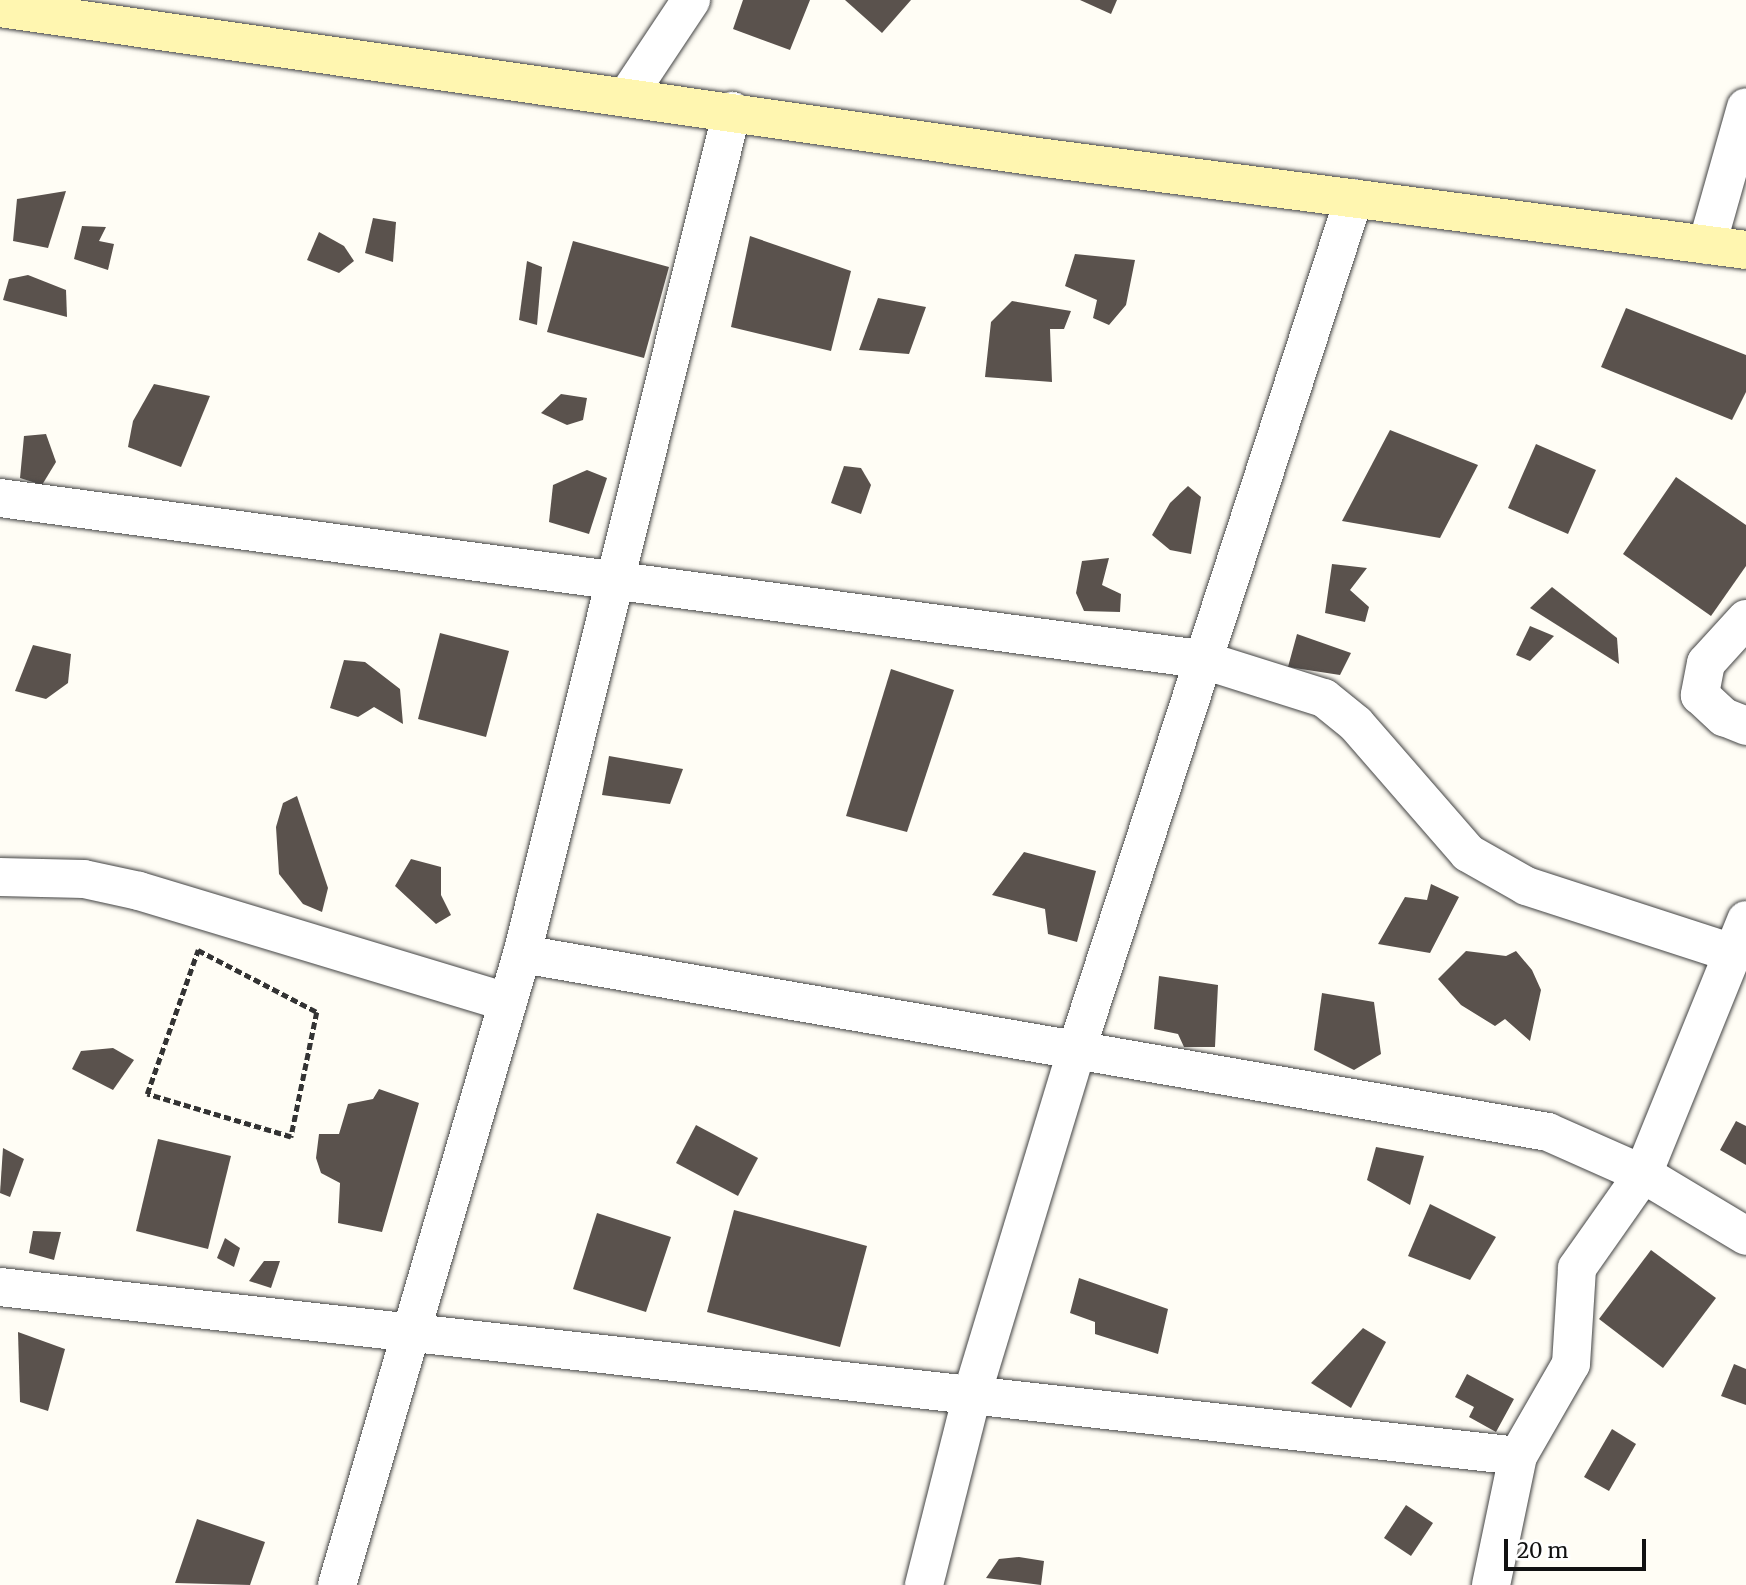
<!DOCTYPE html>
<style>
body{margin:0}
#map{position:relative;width:1746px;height:1585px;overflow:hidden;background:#fffdf5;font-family:Merriweather,serif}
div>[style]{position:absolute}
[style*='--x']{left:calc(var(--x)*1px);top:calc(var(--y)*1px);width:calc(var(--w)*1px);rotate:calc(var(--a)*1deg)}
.building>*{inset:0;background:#5a524d}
.path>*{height:4.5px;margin-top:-2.25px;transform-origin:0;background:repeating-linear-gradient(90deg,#333 0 7px,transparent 0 10.5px)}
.roads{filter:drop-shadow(0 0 2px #444) drop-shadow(0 0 2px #444)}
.minor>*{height:38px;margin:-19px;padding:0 19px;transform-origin:19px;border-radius:19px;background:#fff}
.secondary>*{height:38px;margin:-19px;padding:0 19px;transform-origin:19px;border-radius:19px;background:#fff6b0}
span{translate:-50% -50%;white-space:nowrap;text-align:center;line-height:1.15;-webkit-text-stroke:7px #fff;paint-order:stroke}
.scale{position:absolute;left:1504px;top:1539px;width:142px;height:32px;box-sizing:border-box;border:4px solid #111;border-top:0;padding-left:9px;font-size:21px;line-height:24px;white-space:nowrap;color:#111;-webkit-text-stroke:5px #fff;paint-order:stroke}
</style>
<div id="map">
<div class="building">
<div style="clip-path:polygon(743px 0,810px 0,790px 50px,733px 29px)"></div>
<div style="clip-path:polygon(845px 0,911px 0,882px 33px)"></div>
<div style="clip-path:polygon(1080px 0,1117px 0,1111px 14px)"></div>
<div style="clip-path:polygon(66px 191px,48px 248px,13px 241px,17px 199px)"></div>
<div style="clip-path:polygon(373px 218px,396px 222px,393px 262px,365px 253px)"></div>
<div style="clip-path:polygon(82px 226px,106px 227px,99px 241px,114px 244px,108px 270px,74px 259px)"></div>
<div style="clip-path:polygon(319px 232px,344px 246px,354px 261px,339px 273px,307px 260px)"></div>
<div style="clip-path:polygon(750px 236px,851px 271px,831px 351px,731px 327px)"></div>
<div style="clip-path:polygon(573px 241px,669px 267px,644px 358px,547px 332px)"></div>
<div style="clip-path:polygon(1075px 254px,1135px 260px,1126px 305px,1109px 325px,1093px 318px,1097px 300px,1065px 286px)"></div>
<div style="clip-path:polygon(527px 261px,542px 267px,537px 325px,519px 320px)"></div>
<div style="clip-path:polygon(28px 275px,66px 290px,67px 317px,3px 300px,9px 279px)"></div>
<div style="clip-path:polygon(878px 298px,926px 307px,909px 354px,859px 350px)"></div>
<div style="clip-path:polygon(1012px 301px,1071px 311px,1064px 329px,1050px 329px,1052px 382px,985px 377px,991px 322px)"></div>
<div style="clip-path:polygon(1626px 308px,1746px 355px,1746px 392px,1732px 420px,1601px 367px)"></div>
<div style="clip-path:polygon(154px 384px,210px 396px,181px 467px,128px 447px,133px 421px)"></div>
<div style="clip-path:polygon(561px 394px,587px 398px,583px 420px,567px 425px,541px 413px)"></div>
<div style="clip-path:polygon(1390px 430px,1478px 465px,1440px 538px,1342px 521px)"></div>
<div style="clip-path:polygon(46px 434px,56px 462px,42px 485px,20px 478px,24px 436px)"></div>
<div style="clip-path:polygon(1536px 444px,1596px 470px,1568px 534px,1508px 508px)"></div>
<div style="clip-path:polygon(844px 466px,861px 468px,871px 485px,861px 514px,831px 503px)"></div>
<div style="clip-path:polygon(587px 470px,607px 478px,589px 534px,549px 522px,553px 485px)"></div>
<div style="clip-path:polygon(1676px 477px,1746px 525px,1746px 566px,1711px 616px,1623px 554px)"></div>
<div style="clip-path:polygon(1188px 486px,1201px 497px,1191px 554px,1170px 550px,1152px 535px,1170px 503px)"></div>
<div style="clip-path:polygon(1109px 558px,1102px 585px,1121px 594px,1120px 612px,1084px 611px,1076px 593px,1082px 561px)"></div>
<div style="clip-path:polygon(1332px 564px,1367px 568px,1350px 590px,1369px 607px,1365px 622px,1325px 613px)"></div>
<div style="clip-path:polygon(1552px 587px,1617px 638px,1619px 664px,1530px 608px)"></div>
<div style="clip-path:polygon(1530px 626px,1554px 636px,1530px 661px,1516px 655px)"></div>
<div style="clip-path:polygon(440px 633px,509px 651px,486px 737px,418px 719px)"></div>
<div style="clip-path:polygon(1297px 634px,1351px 653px,1340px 675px,1288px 667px)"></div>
<div style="clip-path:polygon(33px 645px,71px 654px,68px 683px,46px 699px,15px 691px)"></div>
<div style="clip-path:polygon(344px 660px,365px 662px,400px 689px,403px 724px,374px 707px,358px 717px,330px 708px)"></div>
<div style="clip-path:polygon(891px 669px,954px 690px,907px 832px,846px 816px)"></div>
<div style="clip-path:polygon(609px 756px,683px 769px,670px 804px,602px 795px)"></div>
<div style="clip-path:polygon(297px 796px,328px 888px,322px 912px,303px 904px,279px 874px,276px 827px,283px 803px)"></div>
<div style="clip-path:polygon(1024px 852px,1096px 871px,1077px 942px,1048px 934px,1045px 909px,992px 895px)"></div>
<div style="clip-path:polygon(411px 859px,441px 867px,441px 895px,451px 915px,436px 924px,395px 886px)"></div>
<div style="clip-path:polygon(1431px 884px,1459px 897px,1430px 953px,1378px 944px,1405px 897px,1427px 900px)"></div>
<div style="clip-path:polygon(1466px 951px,1506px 956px,1516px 951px,1532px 970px,1541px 990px,1530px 1041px,1505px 1019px,1495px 1026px,1461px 1005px,1438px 979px)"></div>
<div style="clip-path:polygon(1159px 976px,1218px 985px,1215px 1047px,1184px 1047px,1178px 1034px,1154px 1029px)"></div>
<div style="clip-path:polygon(1322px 993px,1374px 1002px,1381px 1054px,1354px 1070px,1314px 1050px)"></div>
<div style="clip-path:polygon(113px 1048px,134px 1060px,113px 1090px,72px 1069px,81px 1051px)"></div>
<div style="clip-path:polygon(379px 1089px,419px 1103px,382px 1232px,338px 1223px,340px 1183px,321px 1173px,316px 1158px,319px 1134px,339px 1134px,348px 1104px,373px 1099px)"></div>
<div style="clip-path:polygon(1736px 1121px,1746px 1126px,1746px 1165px,1720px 1150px)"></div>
<div style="clip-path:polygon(696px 1125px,758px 1158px,738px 1196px,676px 1163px)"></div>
<div style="clip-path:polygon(158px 1139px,231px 1156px,208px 1249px,136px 1231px)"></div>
<div style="clip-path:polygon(1376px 1147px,1424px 1156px,1410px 1205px,1367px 1180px)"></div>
<div style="clip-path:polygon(3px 1148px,24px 1159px,10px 1197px,0 1193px)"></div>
<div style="clip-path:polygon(1430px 1204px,1496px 1237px,1470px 1280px,1408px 1256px)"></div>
<div style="clip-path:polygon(734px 1210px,867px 1246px,840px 1347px,707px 1312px)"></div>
<div style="clip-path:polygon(597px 1213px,671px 1237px,646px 1312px,573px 1289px)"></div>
<div style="clip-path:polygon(33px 1231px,61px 1232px,54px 1260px,29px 1253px)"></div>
<div style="clip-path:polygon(225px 1238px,240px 1248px,234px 1267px,217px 1258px)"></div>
<div style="clip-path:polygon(1651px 1250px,1716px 1298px,1663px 1368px,1599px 1319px)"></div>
<div style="clip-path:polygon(264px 1261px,280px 1261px,271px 1288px,249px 1281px)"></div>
<div style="clip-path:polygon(1079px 1278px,1168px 1309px,1158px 1354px,1095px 1334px,1095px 1322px,1070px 1313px)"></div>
<div style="clip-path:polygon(1363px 1328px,1386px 1342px,1351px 1408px,1311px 1383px)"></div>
<div style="clip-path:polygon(18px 1332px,65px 1349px,48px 1411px,20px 1402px)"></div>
<div style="clip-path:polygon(1734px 1364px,1746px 1369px,1746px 1405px,1721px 1396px)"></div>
<div style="clip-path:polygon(1467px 1374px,1514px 1399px,1496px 1432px,1469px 1417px,1474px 1407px,1455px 1397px)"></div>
<div style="clip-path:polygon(1612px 1429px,1636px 1444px,1609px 1491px,1584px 1477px)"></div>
<div style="clip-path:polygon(1406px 1505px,1433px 1523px,1411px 1556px,1384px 1538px)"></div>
<div style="clip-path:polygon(197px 1519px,265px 1542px,250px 1585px,175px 1583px)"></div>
<div style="clip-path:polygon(1019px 1557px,1044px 1561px,1041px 1585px,986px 1578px,999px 1559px)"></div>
</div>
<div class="path">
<div style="--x:198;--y:950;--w:134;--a:27.5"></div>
<div style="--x:317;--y:1012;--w:128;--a:101.7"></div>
<div style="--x:291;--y:1137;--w:150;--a:-163.4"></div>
<div style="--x:147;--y:1094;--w:153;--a:-70.5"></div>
</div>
<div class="roads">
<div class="minor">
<div style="--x:628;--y:95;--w:114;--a:-56.4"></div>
<div style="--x:1707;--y:245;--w:143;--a:-74.2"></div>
<div style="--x:0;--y:498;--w:1211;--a:7.64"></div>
<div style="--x:1200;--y:659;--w:130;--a:17.5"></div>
<div style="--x:1324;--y:698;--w:41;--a:39.1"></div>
<div style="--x:1356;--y:724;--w:171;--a:49"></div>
<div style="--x:1468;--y:853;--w:67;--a:29.6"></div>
<div style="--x:1526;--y:886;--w:217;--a:18"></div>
<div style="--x:1746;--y:619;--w:59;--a:132.3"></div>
<div style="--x:1706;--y:663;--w:33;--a:101"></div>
<div style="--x:1700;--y:695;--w:33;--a:43"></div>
<div style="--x:1724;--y:717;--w:24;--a:22"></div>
<div style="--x:0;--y:877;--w:84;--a:1.4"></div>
<div style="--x:84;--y:879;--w:56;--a:12.3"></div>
<div style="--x:139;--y:891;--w:384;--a:16.8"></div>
<div style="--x:522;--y:954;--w:1041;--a:9.84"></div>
<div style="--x:1548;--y:1132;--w:104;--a:23.9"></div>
<div style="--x:1643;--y:1174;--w:120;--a:31"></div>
<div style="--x:0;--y:1287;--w:1527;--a:6.35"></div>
<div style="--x:337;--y:1585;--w:658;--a:-73.66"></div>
<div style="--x:522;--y:954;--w:869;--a:-76.01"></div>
<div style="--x:924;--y:1585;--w:200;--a:-75.8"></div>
<div style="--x:973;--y:1391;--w:355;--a:-73.1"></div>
<div style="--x:1076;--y:1051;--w:897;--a:-71.95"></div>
<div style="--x:1491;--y:1585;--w:132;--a:-78.2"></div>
<div style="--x:1518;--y:1456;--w:106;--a:-60.1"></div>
<div style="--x:1571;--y:1364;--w:96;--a:-86.4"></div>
<div style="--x:1577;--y:1268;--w:115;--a:-54.9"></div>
<div style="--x:1643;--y:1174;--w:274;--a:-67.9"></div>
</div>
<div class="secondary">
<div style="--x:0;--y:8;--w:1049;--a:8.17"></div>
<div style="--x:1038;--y:157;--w:714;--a:7.48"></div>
</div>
</div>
<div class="scale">20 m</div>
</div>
